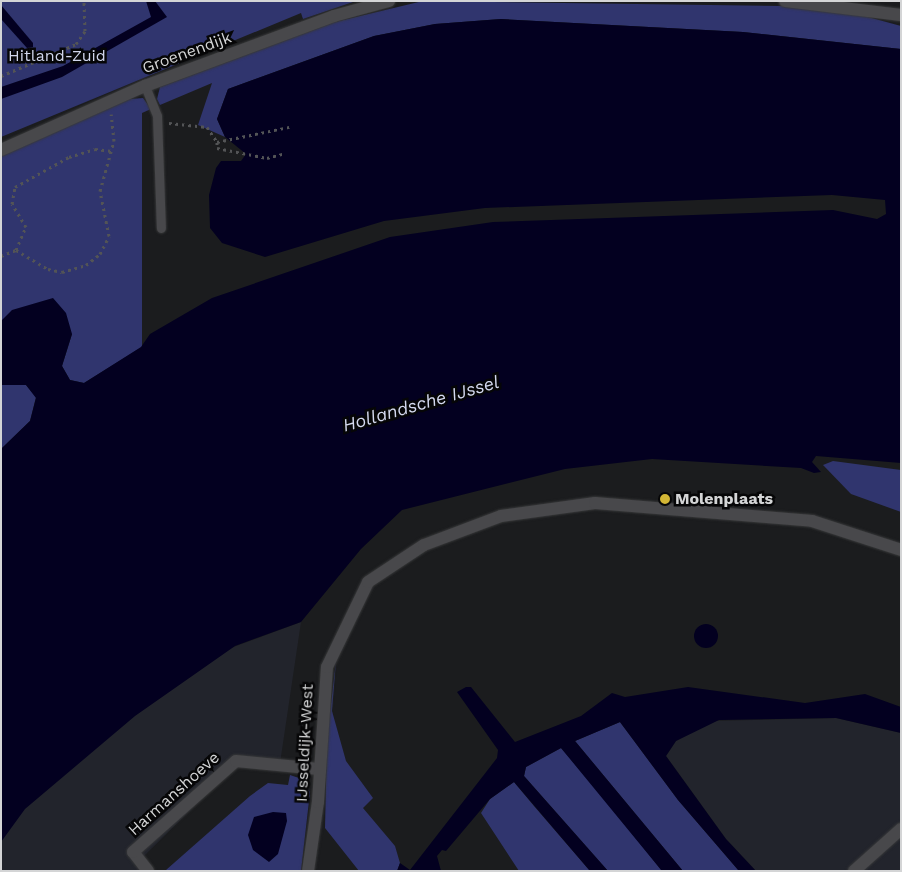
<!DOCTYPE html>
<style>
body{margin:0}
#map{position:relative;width:902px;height:872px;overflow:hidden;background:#1b1c1e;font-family:"Work Sans",sans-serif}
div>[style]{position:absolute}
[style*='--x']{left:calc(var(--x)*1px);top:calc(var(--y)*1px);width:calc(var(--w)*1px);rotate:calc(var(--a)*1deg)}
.built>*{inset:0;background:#22242c}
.green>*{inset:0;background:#30356e}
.water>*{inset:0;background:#030020}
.round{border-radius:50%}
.path>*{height:3px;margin-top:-1.5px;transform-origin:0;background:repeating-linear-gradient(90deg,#535456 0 2.5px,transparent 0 6.5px)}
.roads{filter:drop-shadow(0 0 1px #373839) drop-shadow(0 0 1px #373839)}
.service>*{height:9px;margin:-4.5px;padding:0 4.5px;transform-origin:4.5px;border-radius:4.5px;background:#48484b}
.minor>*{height:12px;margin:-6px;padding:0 6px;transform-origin:6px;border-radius:6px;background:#48484b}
.tertiary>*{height:12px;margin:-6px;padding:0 6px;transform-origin:6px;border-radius:6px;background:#48484b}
.dots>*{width:14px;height:14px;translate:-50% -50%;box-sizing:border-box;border:2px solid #060607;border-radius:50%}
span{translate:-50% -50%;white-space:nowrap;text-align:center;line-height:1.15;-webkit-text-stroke:5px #060607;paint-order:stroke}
.street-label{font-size:16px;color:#d4d5d6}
.park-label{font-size:16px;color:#d1d6ec}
.poi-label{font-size:16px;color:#d4d5d6;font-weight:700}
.left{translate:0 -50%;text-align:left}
.water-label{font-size:18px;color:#d4d9ef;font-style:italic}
.frame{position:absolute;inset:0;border:2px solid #d4d5d6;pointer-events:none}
</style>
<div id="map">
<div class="built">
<div style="clip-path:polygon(301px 622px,279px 770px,238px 763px,139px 861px,146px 871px,1px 871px,1px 812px,174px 669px)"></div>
<div style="clip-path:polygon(836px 718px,901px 733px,901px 871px,756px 871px,726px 839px,666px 756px,676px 741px,709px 721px)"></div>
</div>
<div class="green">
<div style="clip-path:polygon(1px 1px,356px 1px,303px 19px,301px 13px,1px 137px)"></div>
<div style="clip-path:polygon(423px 1px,783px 6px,857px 14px,901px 26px,901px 49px,743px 32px,501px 19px,435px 24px,374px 36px,228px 89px,217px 119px,225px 137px,198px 125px,212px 83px,160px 105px,157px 99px,160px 87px,335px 22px)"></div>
<div style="clip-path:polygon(143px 98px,151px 109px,142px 113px,142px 347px,84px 383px,70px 380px,62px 366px,72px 334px,1px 321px,1px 156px,130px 99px)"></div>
<div style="clip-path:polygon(5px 381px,26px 385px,36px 397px,30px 421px,1px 449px,1px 385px)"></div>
<div style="clip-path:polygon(833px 461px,901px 470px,901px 512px,851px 494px,823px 465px)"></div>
<div style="clip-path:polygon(336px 661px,332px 711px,346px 761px,373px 798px,363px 808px,395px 846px,400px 863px,397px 871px,359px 871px,325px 828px,327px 738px)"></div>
<div style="clip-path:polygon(620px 722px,678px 800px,739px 871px,683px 871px,575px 741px)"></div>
<div style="clip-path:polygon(561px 748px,594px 786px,662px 871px,608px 871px,524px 776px,526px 767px)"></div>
<div style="clip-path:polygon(290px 775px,299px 778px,310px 792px,301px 871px,166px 870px,250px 796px,268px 783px,288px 785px)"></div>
<div style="clip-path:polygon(514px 782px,534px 806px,590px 871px,519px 871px,481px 813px,490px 799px)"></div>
</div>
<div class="water">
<div style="clip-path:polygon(146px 1px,155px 1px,167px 17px,62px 77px,1px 99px,1px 87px,63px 66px,151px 17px)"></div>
<div style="clip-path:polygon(1px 5px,33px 43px,33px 47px,27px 48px,1px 19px)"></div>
<div style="clip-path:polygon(501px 19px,743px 32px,901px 49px,901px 463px,816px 456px,812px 462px,821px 472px,814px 473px,801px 468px,652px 459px,565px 469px,402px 510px,361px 549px,301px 622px,235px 646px,135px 716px,25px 809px,1px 842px,1px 449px,30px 421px,36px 398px,26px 385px,1px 385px,1px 321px,12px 310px,53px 298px,66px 313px,72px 334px,62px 366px,70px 380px,84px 383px,141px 347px,150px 334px,212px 298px,390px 237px,493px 222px,833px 210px,877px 219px,886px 214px,885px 200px,832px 195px,485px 208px,384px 221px,265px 257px,222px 243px,210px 228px,209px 195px,216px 168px,221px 161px,241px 161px,246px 154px,225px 137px,217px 119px,228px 89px,374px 36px,435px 24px)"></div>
<div class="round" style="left:694px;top:624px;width:24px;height:24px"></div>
<div style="clip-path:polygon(466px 687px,471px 687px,515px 742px,581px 716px,612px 693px,625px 697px,688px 687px,805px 703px,865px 694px,901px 707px,901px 733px,836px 718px,719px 720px,676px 741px,666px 756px,726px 839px,756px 871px,739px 871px,678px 800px,620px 722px,575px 741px,683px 871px,662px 871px,561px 748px,526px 767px,524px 776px,608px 871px,590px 871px,514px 782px,490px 799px,446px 851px,442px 850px,437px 856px,441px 871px,397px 871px,400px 863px,410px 870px,497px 758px,498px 750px,457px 692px)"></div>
<div style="clip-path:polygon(273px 812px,286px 813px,287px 821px,278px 854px,269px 862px,253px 850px,248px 835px,254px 817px)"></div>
</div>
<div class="path">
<div style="--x:1;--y:76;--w:82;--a:-23.1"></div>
<div style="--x:76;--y:44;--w:16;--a:-55"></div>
<div style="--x:85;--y:31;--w:30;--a:-92"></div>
<div style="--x:169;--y:123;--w:38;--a:6"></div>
<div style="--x:207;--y:127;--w:18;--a:56"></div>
<div style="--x:217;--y:142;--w:74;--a:-11.8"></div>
<div style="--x:217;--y:142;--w:6;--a:90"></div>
<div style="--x:217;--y:148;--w:51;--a:11.3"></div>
<div style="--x:267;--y:158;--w:16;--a:-15"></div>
<div style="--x:16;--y:250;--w:25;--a:-67"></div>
<div style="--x:26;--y:227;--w:27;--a:-121"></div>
<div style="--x:12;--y:204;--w:17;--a:-80"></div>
<div style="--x:15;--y:187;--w:62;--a:-29.1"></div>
<div style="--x:69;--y:157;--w:27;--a:-17"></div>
<div style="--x:95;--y:149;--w:17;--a:7"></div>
<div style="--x:1;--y:256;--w:16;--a:-22"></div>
<div style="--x:16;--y:250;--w:37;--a:31"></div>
<div style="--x:48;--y:269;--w:14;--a:12"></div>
<div style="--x:62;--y:272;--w:25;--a:-16"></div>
<div style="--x:86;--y:265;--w:18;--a:-38"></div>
<div style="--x:100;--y:254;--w:20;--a:-63"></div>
<div style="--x:109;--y:236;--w:46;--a:-101.3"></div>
<div style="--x:100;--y:191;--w:52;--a:-74.4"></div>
<div style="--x:114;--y:141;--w:27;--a:-96"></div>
</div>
<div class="roads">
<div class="service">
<div style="--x:145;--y:86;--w:32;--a:68"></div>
<div style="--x:157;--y:116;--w:112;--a:88"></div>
</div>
<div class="minor">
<div style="--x:148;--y:871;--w:24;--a:-128"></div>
<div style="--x:133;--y:852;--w:137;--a:-41.5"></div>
<div style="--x:236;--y:761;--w:83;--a:5.5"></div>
<div style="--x:854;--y:871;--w:63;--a:-41.8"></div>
</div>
<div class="tertiary">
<div style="--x:785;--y:1;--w:117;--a:6.9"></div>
<div style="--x:1;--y:150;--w:158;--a:-24"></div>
<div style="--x:145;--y:86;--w:202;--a:-20.3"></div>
<div style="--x:334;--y:16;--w:57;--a:-15.3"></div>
<div style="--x:308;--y:871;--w:70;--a:-81.8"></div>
<div style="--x:318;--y:802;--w:135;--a:-86.2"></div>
<div style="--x:327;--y:667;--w:94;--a:-64.2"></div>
<div style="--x:368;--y:582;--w:67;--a:-33.5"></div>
<div style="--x:424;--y:545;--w:82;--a:-20.6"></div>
<div style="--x:501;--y:516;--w:95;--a:-7.9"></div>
<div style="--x:595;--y:503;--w:218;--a:4.7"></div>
<div style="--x:812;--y:521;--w:94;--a:18"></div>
</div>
</div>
<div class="dots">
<div style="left:665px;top:499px;background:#d3b635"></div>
</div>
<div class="street-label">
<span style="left:187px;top:53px;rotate:-20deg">Groenendijk</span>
<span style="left:305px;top:743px;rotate:-87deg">IJsseldijk-West</span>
<span style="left:174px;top:794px;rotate:-42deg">Harmanshoeve</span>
</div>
<div class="park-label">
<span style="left:57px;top:56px">Hitland-Zuid</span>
</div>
<div class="poi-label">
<span class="left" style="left:675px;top:499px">Molenplaats</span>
</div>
<div class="water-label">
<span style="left:421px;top:404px;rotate:-16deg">Hollandsche IJssel</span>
</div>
<div class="frame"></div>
</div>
